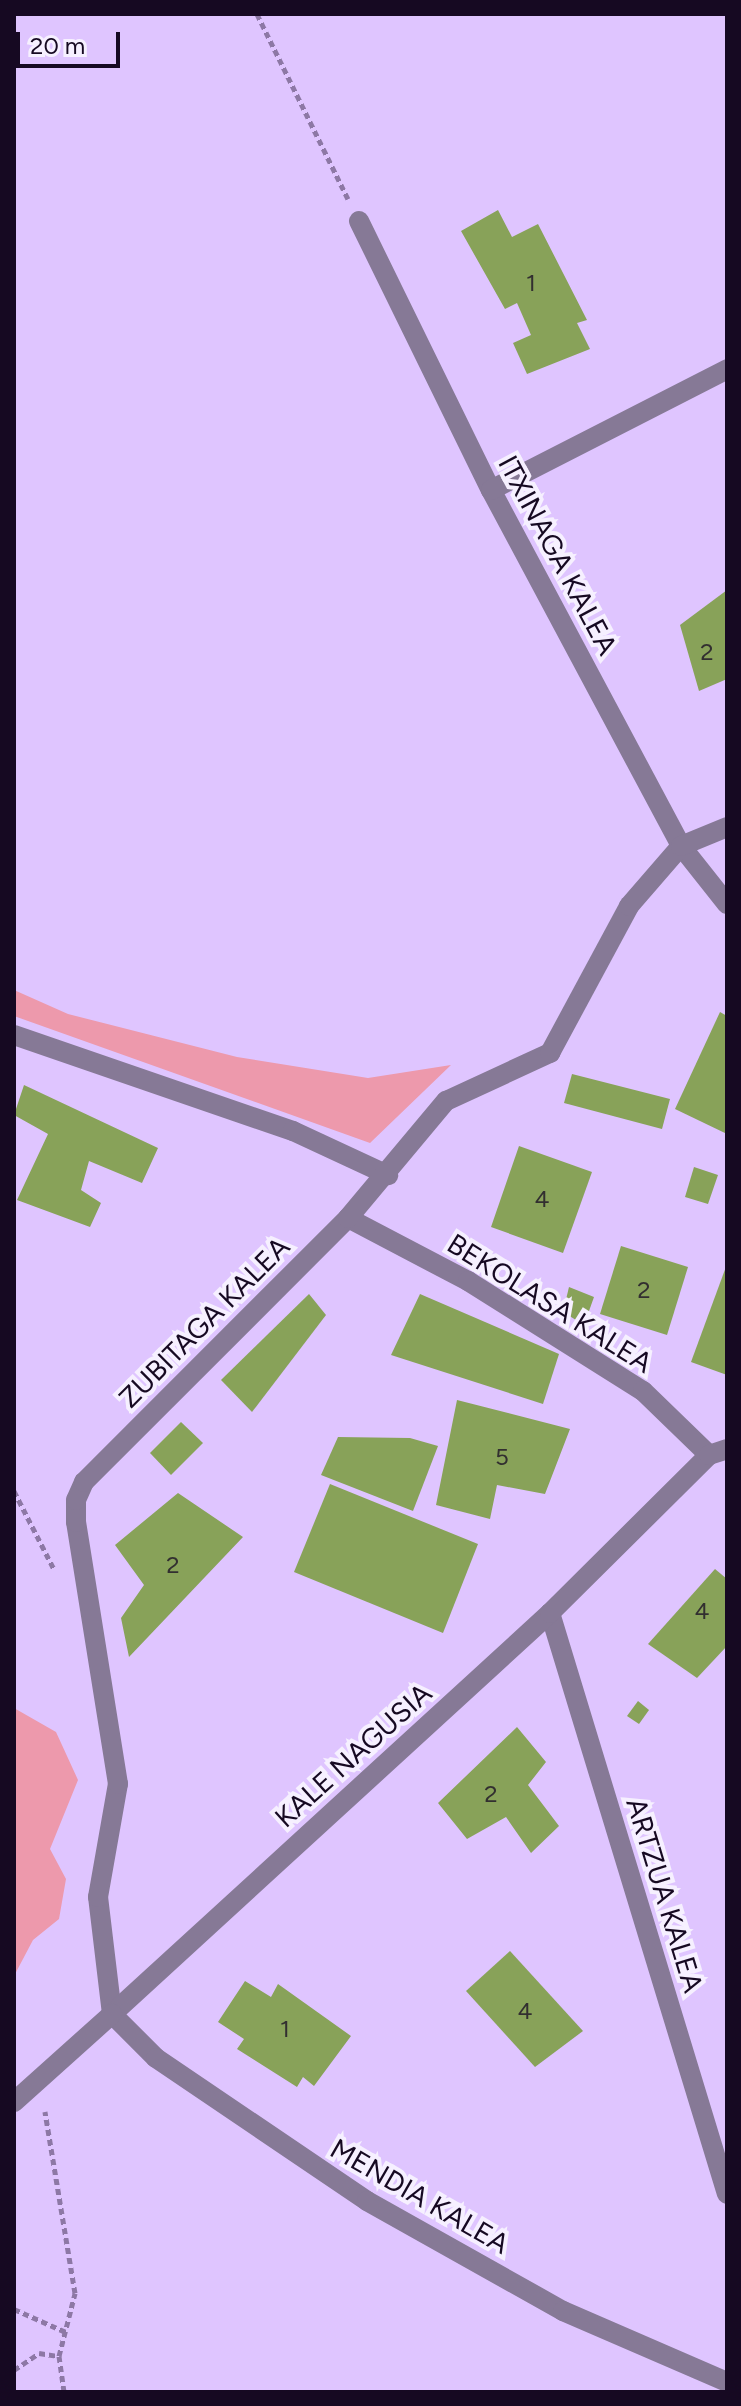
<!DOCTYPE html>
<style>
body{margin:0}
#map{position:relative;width:741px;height:2406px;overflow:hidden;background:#dfc5ff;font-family:Figtree,sans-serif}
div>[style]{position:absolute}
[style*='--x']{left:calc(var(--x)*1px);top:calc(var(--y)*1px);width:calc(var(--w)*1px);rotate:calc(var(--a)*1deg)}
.green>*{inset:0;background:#ed99ac}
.building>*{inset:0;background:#88a259}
.path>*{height:5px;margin-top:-2.5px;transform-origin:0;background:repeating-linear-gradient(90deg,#8d78a5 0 6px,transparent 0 10px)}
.minor>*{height:20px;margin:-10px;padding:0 10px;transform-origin:10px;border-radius:10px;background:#867996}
.tertiary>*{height:20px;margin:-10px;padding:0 10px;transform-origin:10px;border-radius:10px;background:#867996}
span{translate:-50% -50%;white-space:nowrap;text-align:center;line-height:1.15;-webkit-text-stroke:8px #f6f0ff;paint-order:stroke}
.number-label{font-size:24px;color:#322f30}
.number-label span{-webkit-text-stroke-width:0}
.street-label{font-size:28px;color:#160922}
.frame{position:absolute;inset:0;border:16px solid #160922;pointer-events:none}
.scale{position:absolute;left:16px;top:32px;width:104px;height:36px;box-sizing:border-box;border:4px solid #160922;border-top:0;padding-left:10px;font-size:24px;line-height:28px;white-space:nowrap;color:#160922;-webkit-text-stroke:6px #f6f0ff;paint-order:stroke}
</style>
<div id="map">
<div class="green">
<div style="clip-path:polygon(14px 990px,68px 1014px,237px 1057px,368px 1078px,451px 1065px,370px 1143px,14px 1016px)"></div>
<div style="clip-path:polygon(14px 1708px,56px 1732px,78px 1780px,50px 1849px,66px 1879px,59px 1919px,33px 1940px,14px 1976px)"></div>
</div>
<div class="building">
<div style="clip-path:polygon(498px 210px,512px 237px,538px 224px,587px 320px,577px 323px,590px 349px,527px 374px,513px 343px,531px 335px,517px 303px,505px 309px,461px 231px)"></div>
<div style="clip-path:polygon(727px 590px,727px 679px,699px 691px,680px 625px)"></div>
<div style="clip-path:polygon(720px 1012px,727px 1016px,727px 1134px,675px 1109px)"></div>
<div style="clip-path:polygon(572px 1074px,670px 1099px,662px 1129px,564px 1103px)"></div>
<div style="clip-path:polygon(24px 1085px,158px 1148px,142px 1183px,89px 1161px,81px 1190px,101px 1203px,90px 1227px,17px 1200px,48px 1134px,14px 1115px)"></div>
<div style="clip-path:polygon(519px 1146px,592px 1172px,563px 1253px,491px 1227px)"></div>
<div style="clip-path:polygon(694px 1167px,718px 1175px,708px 1204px,685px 1197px)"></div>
<div style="clip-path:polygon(621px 1246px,688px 1267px,667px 1335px,600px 1314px)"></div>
<div style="clip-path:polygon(727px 1264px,727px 1375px,691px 1362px)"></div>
<div style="clip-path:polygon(569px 1287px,594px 1297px,584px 1325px,563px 1312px)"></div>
<div style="clip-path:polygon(309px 1294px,326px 1315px,252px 1412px,221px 1380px)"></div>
<div style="clip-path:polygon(420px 1294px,559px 1354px,543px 1404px,391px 1355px)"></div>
<div style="clip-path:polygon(457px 1400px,570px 1429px,545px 1494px,497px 1485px,490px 1519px,436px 1505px)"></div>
<div style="clip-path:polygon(181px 1422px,203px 1443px,171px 1475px,150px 1453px)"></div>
<div style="clip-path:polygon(338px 1437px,410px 1438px,438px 1446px,413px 1511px,321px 1475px)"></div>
<div style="clip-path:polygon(330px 1484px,478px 1544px,443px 1633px,294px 1572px)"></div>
<div style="clip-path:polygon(178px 1493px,243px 1537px,129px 1657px,121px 1618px,144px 1585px,115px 1545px)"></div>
<div style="clip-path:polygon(715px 1569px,727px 1579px,727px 1646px,697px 1678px,648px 1644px)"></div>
<div style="clip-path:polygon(638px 1701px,649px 1710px,639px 1724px,627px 1716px)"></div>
<div style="clip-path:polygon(517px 1727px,546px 1762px,528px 1785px,559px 1826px,531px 1853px,506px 1817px,467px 1839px,438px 1803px)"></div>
<div style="clip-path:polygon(510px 1951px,583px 2031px,535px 2067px,466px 1991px)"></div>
<div style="clip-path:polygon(245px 1981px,271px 1997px,278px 1984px,351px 2036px,314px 2086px,303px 2077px,297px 2087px,237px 2049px,244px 2039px,218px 2022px)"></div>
</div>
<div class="path">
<div style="--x:257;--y:14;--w:206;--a:63.8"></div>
<div style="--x:14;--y:1491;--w:88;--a:62.9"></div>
<div style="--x:14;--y:2309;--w:57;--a:23.9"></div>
<div style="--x:59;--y:2356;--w:36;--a:82"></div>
<div style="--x:14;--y:2370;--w:30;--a:-34"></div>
<div style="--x:39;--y:2353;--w:20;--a:9"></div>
<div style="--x:59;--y:2356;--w:65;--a:-75.7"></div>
<div style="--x:75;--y:2293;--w:184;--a:-99.4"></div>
</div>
<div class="minor">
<div style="--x:359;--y:221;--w:300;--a:63.9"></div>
<div style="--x:491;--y:490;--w:404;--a:61.9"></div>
<div style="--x:681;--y:846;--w:74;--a:51.6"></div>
<div style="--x:491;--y:490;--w:265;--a:-27.1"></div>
<div style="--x:14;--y:1035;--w:295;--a:19"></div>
<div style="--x:293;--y:1131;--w:105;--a:24.9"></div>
<div style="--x:348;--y:1218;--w:136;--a:27.7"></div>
<div style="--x:468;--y:1281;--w:207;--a:32.2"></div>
<div style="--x:643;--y:1391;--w:92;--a:44.1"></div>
<div style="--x:550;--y:1613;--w:607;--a:73.06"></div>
<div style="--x:112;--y:2014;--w:118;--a:-96.8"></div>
<div style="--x:98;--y:1897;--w:115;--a:-80"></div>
<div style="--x:118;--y:1784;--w:265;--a:-99.1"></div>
<div style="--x:76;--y:1522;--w:22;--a:-90"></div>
<div style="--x:76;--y:1500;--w:20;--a:-66"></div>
<div style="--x:84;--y:1482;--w:373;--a:-45"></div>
<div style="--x:348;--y:1218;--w:153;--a:-50.1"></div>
<div style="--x:446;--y:1101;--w:115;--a:-24.8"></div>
<div style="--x:550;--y:1053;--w:167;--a:-61.7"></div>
<div style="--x:629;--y:906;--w:79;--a:-49.1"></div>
<div style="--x:681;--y:846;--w:50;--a:-22.4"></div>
<div style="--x:112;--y:2014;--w:594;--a:-42.47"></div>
<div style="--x:550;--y:1613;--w:224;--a:-44.8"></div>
<div style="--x:709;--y:1455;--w:19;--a:-18"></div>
<div style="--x:112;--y:2014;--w:62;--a:45"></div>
<div style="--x:156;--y:2058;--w:255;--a:34.1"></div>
<div style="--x:367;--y:2201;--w:225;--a:29.3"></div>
<div style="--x:563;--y:2311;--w:179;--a:23.4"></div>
</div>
<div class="tertiary">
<div style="--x:14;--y:2102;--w:132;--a:-41.9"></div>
</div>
<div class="number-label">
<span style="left:531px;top:283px">1</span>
<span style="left:707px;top:652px">2</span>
<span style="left:542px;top:1199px">4</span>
<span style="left:644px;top:1290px">2</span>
<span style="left:502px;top:1457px">5</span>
<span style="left:173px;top:1565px">2</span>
<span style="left:702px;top:1611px">4</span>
<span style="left:491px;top:1794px">2</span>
<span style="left:525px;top:2011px">4</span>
<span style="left:285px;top:2029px">1</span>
</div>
<div class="street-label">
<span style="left:558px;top:555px;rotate:62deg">ITXINAGA KALEA</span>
<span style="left:550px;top:1303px;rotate:32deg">BEKOLASA KALEA</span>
<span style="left:204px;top:1322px;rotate:-45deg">ZUBITAGA KALEA</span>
<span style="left:353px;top:1755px;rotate:-42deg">KALE NAGUSIA</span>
<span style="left:665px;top:1895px;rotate:73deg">ARTZUA KALEA</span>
<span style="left:420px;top:2196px;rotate:30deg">MENDIA KALEA</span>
</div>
<div class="frame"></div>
<div class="scale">20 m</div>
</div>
